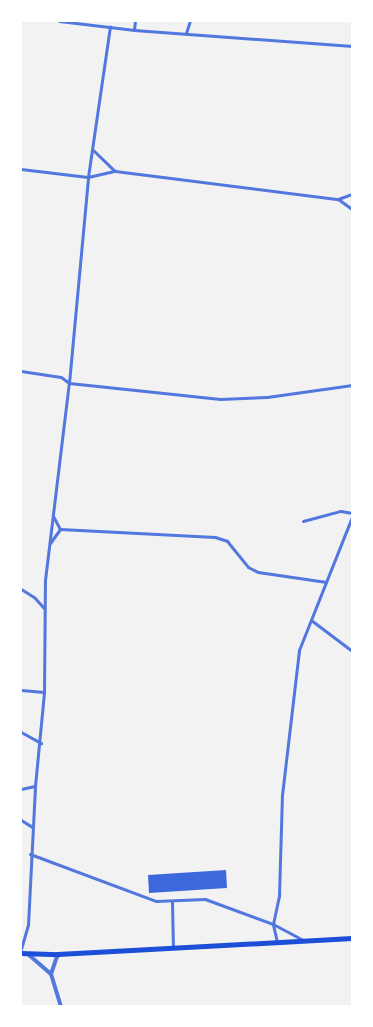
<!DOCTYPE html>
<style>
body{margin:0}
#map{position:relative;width:373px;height:1027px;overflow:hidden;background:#f2f2f2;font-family:Ubuntu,sans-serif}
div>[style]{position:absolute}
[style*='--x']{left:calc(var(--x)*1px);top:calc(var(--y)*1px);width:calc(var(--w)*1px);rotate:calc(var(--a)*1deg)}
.building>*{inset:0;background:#3d67dc}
.minor>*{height:3px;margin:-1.5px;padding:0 1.5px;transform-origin:1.5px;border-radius:1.5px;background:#5277de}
.tertiary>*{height:4px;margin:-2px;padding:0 2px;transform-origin:2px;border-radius:2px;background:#5277de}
.secondary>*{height:4.5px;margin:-2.25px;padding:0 2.25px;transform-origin:2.25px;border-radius:2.25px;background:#1d4ed8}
span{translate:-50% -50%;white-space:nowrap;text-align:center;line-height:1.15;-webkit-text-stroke:3px #fff;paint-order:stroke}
.frame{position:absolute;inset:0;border:22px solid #fff;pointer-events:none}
</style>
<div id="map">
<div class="building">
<div style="clip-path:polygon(226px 870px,227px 888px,149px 893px,148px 875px)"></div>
</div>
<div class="minor">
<div style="--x:59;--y:21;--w:76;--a:6.8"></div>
<div style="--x:134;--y:30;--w:219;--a:4.2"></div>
<div style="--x:134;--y:30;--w:9;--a:-84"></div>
<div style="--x:186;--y:33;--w:13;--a:-72"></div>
<div style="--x:93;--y:150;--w:30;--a:44"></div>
<div style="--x:21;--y:169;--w:67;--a:6.8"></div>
<div style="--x:88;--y:177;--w:28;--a:-13"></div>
<div style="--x:115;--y:171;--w:225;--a:7.2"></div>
<div style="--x:338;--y:199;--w:17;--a:36"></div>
<div style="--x:338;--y:199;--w:15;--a:-20"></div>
<div style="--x:21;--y:371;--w:40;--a:8.5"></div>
<div style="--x:61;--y:377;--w:10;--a:37"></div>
<div style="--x:69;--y:383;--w:152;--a:6"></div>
<div style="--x:220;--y:399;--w:47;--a:-2.4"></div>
<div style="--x:267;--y:397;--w:86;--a:-8"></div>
<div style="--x:53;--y:516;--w:15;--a:62"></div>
<div style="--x:303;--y:521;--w:39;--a:-15"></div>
<div style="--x:341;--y:511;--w:11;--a:10"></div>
<div style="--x:60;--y:529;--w:155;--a:3"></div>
<div style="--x:215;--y:537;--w:13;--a:18"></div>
<div style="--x:227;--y:541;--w:33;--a:51"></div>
<div style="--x:248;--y:567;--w:11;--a:27"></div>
<div style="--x:258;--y:572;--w:69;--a:8.4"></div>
<div style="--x:50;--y:543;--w:17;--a:-54"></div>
<div style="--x:21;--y:589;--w:15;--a:32"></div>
<div style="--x:34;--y:597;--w:15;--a:48"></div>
<div style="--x:311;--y:620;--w:51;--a:37.1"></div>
<div style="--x:21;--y:690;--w:23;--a:5"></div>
<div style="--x:21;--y:732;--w:23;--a:29"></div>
<div style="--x:21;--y:789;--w:14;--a:-12"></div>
<div style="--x:21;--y:820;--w:13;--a:32"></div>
<div style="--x:30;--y:854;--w:134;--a:20.5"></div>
<div style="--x:156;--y:901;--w:49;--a:-2.3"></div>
<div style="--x:205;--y:899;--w:72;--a:20.2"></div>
<div style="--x:273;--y:924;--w:34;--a:28"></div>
<div style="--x:172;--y:902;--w:46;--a:88.8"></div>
<div style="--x:277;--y:942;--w:18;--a:-103"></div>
<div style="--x:273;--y:924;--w:30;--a:-78"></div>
<div style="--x:279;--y:895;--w:100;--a:-88.3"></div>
<div style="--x:282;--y:795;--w:146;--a:-83.3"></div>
<div style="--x:299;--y:650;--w:143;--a:-68.3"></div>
<div style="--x:21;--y:949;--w:25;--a:-74"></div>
<div style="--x:28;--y:925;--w:139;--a:-87.1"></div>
<div style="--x:35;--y:786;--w:94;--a:-84.5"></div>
<div style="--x:44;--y:692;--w:112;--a:-89.5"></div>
<div style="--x:45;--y:580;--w:198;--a:-83.1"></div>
<div style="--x:69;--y:383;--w:207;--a:-84.7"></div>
<div style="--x:88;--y:177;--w:152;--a:-81.7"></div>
</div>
<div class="tertiary">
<div style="--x:29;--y:955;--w:29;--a:41"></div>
<div style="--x:51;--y:974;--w:34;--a:73"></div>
<div style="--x:51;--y:974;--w:21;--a:-71"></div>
</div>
<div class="secondary">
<div style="--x:21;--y:953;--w:37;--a:2"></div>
<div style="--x:58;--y:954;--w:294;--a:-3.1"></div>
</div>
<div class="frame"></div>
</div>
